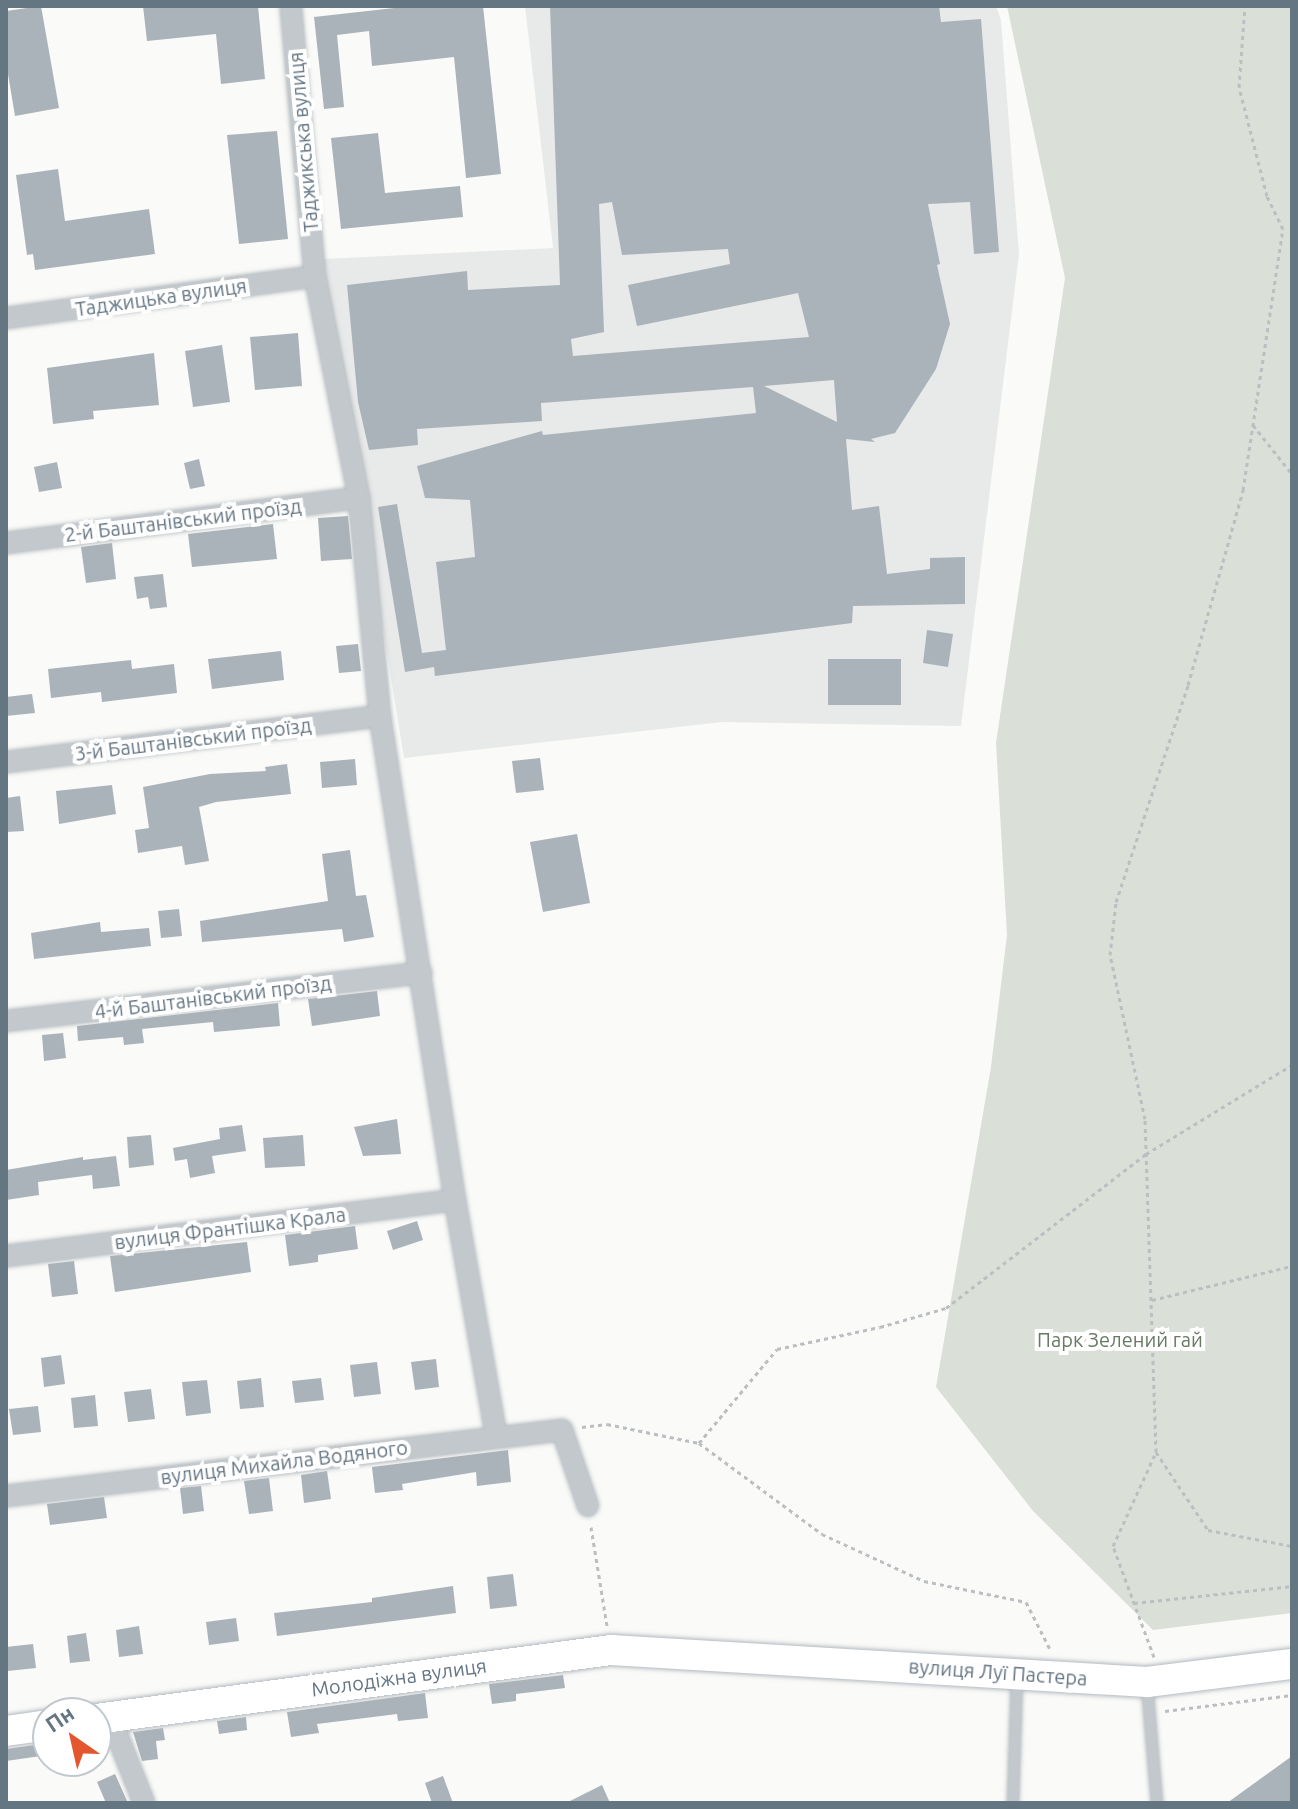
<!DOCTYPE html>
<meta charset="utf-8">
<style>
body{margin:0}
#map{position:relative;width:1298px;height:1809px;overflow:hidden;background:#fafaf8;font-family:Ubuntu,sans-serif}
div>[style]{position:absolute}
[style*='--x']{left:calc(var(--x)*1px);top:calc(var(--y)*1px);width:calc(var(--w)*1px);rotate:calc(var(--a)*1deg)}
.built>*{inset:0;background:#e8e9e9}
.green>*{inset:0;background:#dadfd7}
.building>*{inset:0;background:#aab3b9}
.path>*{height:3px;margin-top:-1.5px;transform-origin:0;background:repeating-linear-gradient(90deg,#bbbfc2 0 4px,transparent 0 8px)}
.roads{filter:drop-shadow(0 0 2px #b3babf) drop-shadow(0 0 2px #b3babf)}
.lane>*{height:10px;margin:-5px;padding:0 5px;transform-origin:5px;border-radius:5px;background:#c3c8cc}
.street>*{height:20px;margin:-10px;padding:0 10px;transform-origin:10px;border-radius:10px;background:#c3c8cc}
.secondary>*{height:30px;margin:-15px;padding:0 15px;transform-origin:15px;border-radius:15px;background:#fff}
span{translate:-50% -50%;white-space:nowrap;text-align:center;line-height:1.15;-webkit-text-stroke:8px #fff;paint-order:stroke}
.street-label{font-size:20px;color:#657683}
.park-label{font-size:20px;color:#687a64}
.frame{position:absolute;inset:0;border:8px solid #657683;pointer-events:none}
.north{position:absolute;left:32px;top:1697px;width:80px;height:80px;box-sizing:border-box;background:#fff;border:2px solid #c1c8cd;border-radius:50%;rotate:326deg;font-size:22px;font-weight:700;line-height:32px;text-align:center;color:#657683}
.north::after{content:'';display:block;margin:auto;width:28px;height:36px;background:#e4572e;clip-path:polygon(50% 0,100% 100%,50% 72%,0 100%)}
</style>
<div id="map">
<div class="built">
<div style="clip-path:polygon(525px 6px,996px 6px,1001px 20px,1019px 254px,961px 726px,722px 722px,404px 758px,323px 259px,553px 248px)"></div>
</div>
<div class="green">
<div style="clip-path:polygon(1007px 6px,1292px 6px,1292px 1613px,1153px 1630px,1033px 1511px,936px 1387px,991px 1067px,1007px 935px,996px 743px,1065px 278px)"></div>
</div>
<div class="building">
<div style="clip-path:polygon(41px 6px,59px 108px,15px 116px,6px 62px,6px 11px)"></div>
<div style="clip-path:polygon(143px 6px,258px 6px,265px 79px,221px 84px,216px 34px,147px 41px)"></div>
<div style="clip-path:polygon(412px 6px,483px 6px,501px 174px,466px 178px,454px 57px,372px 66px,369px 31px,337px 35px,344px 107px,324px 109px,314px 17px)"></div>
<div style="clip-path:polygon(evenodd,550px 6px,939px 6px,941px 22px,981px 19px,999px 252px,974px 254px,970px 202px,928px 204px,940px 264px,937px 265px,950px 324px,936px 369px,895px 433px,871px 439px,875px 442px,846px 439px,852px 510px,879px 506px,887px 574px,930px 569px,930px 558px,965px 557px,965px 604px,853px 606px,852px 623px,435px 676px,434px 667px,405px 672px,378px 507px,397px 504px,422px 653px,446px 650px,436px 562px,475px 557px,470px 500px,425px 498px,417px 466px,542px 431px,543px 435px,756px 413px,753px 387px,541px 403px,542px 421px,417px 429px,418px 445px,369px 450px,358px 402px,347px 285px,467px 271px,468px 290px,560px 285px,550px 6px,612px 202px,622px 255px,728px 249px,730px 264px,628px 285px,637px 326px,798px 293px,809px 337px,573px 356px,571px 339px,604px 332px,599px 204px,612px 202px,550px 6px,834px 380px,837px 422px,764px 386px,834px 380px)"></div>
<div style="clip-path:polygon(277px 131px,288px 239px,239px 244px,227px 135px)"></div>
<div style="clip-path:polygon(378px 133px,385px 193px,460px 186px,463px 217px,341px 229px,331px 138px)"></div>
<div style="clip-path:polygon(58px 169px,65px 221px,149px 209px,155px 254px,35px 270px,33px 254px,27px 255px,16px 175px)"></div>
<div style="clip-path:polygon(298px 333px,302px 386px,255px 390px,250px 337px)"></div>
<div style="clip-path:polygon(222px 345px,230px 402px,193px 407px,185px 351px)"></div>
<div style="clip-path:polygon(154px 353px,159px 405px,93px 411px,94px 419px,53px 424px,47px 368px)"></div>
<div style="clip-path:polygon(199px 459px,205px 486px,190px 489px,184px 463px)"></div>
<div style="clip-path:polygon(57px 462px,62px 488px,39px 492px,34px 467px)"></div>
<div style="clip-path:polygon(348px 516px,352px 559px,321px 561px,318px 518px)"></div>
<div style="clip-path:polygon(273px 524px,277px 559px,192px 567px,188px 534px)"></div>
<div style="clip-path:polygon(112px 543px,116px 579px,86px 583px,81px 547px)"></div>
<div style="clip-path:polygon(163px 574px,167px 607px,150px 609px,148px 597px,137px 599px,134px 577px)"></div>
<div style="clip-path:polygon(927px 630px,953px 634px,948px 667px,923px 663px)"></div>
<div style="clip-path:polygon(358px 644px,361px 671px,339px 673px,336px 646px)"></div>
<div style="clip-path:polygon(281px 651px,284px 680px,212px 689px,208px 659px)"></div>
<div style="clip-path:polygon(828px 659px,901px 659px,901px 705px,828px 705px)"></div>
<div style="clip-path:polygon(131px 660px,132px 669px,174px 664px,177px 693px,102px 702px,101px 692px,51px 698px,48px 669px)"></div>
<div style="clip-path:polygon(32px 694px,35px 713px,6px 716px,6px 697px)"></div>
<div style="clip-path:polygon(540px 758px,544px 790px,516px 793px,512px 761px)"></div>
<div style="clip-path:polygon(355px 759px,357px 785px,322px 788px,320px 762px)"></div>
<div style="clip-path:polygon(287px 764px,291px 794px,216px 802px,199px 807px,209px 861px,185px 865px,182px 846px,138px 853px,135px 830px,149px 828px,143px 787px,210px 774px,266px 771px,265px 767px)"></div>
<div style="clip-path:polygon(112px 785px,116px 814px,59px 824px,56px 791px)"></div>
<div style="clip-path:polygon(20px 796px,24px 831px,6px 832px,6px 798px)"></div>
<div style="clip-path:polygon(577px 834px,590px 903px,543px 912px,530px 842px)"></div>
<div style="clip-path:polygon(350px 850px,356px 896px,366px 895px,374px 937px,344px 942px,342px 929px,202px 942px,200px 921px,328px 901px,322px 854px)"></div>
<div style="clip-path:polygon(179px 909px,182px 936px,161px 938px,158px 911px)"></div>
<div style="clip-path:polygon(100px 922px,101px 932px,149px 928px,151px 946px,34px 959px,31px 933px)"></div>
<div style="clip-path:polygon(377px 991px,380px 1016px,312px 1026px,308px 999px)"></div>
<div style="clip-path:polygon(278px 1003px,280px 1026px,214px 1032px,213px 1022px,142px 1029px,144px 1043px,124px 1045px,123px 1037px,78px 1041px,77px 1026px)"></div>
<div style="clip-path:polygon(63px 1033px,66px 1058px,44px 1061px,42px 1035px)"></div>
<div style="clip-path:polygon(397px 1119px,401px 1154px,363px 1156px,354px 1127px)"></div>
<div style="clip-path:polygon(242px 1125px,246px 1151px,212px 1156px,215px 1173px,190px 1178px,187px 1159px,175px 1161px,173px 1148px,220px 1139px,219px 1128px)"></div>
<div style="clip-path:polygon(151px 1135px,154px 1165px,129px 1168px,127px 1137px)"></div>
<div style="clip-path:polygon(303px 1135px,305px 1166px,265px 1168px,263px 1138px)"></div>
<div style="clip-path:polygon(116px 1156px,120px 1186px,93px 1189px,92px 1175px,38px 1182px,39px 1195px,6px 1200px,6px 1170px,83px 1157px,83px 1160px)"></div>
<div style="clip-path:polygon(417px 1221px,423px 1240px,393px 1250px,387px 1231px)"></div>
<div style="clip-path:polygon(355px 1226px,358px 1249px,318px 1255px,318px 1262px,289px 1266px,285px 1235px)"></div>
<div style="clip-path:polygon(247px 1242px,251px 1272px,115px 1292px,110px 1256px)"></div>
<div style="clip-path:polygon(74px 1261px,78px 1294px,52px 1297px,48px 1264px)"></div>
<div style="clip-path:polygon(61px 1355px,65px 1384px,44px 1387px,41px 1358px)"></div>
<div style="clip-path:polygon(436px 1359px,439px 1387px,415px 1390px,411px 1362px)"></div>
<div style="clip-path:polygon(377px 1362px,381px 1394px,354px 1397px,350px 1365px)"></div>
<div style="clip-path:polygon(261px 1378px,264px 1407px,240px 1409px,237px 1381px)"></div>
<div style="clip-path:polygon(321px 1378px,324px 1400px,295px 1403px,292px 1381px)"></div>
<div style="clip-path:polygon(207px 1380px,211px 1413px,186px 1416px,182px 1382px)"></div>
<div style="clip-path:polygon(151px 1389px,155px 1419px,128px 1422px,124px 1392px)"></div>
<div style="clip-path:polygon(95px 1395px,98px 1426px,74px 1428px,71px 1398px)"></div>
<div style="clip-path:polygon(38px 1406px,41px 1432px,13px 1435px,9px 1409px)"></div>
<div style="clip-path:polygon(508px 1450px,511px 1482px,477px 1486px,476px 1472px,402px 1484px,403px 1490px,375px 1493px,372px 1467px)"></div>
<div style="clip-path:polygon(327px 1471px,331px 1499px,304px 1503px,301px 1475px)"></div>
<div style="clip-path:polygon(269px 1478px,273px 1511px,249px 1514px,244px 1481px)"></div>
<div style="clip-path:polygon(201px 1486px,204px 1511px,183px 1514px,180px 1488px)"></div>
<div style="clip-path:polygon(104px 1497px,107px 1518px,50px 1525px,47px 1504px)"></div>
<div style="clip-path:polygon(513px 1574px,517px 1606px,490px 1609px,487px 1577px)"></div>
<div style="clip-path:polygon(453px 1586px,456px 1613px,277px 1636px,274px 1613px,372px 1602px,372px 1598px)"></div>
<div style="clip-path:polygon(236px 1618px,239px 1641px,209px 1645px,206px 1622px)"></div>
<div style="clip-path:polygon(139px 1626px,143px 1654px,119px 1657px,116px 1630px)"></div>
<div style="clip-path:polygon(86px 1633px,90px 1661px,70px 1663px,67px 1636px)"></div>
<div style="clip-path:polygon(33px 1644px,36px 1668px,8px 1671px,6px 1647px)"></div>
<div style="clip-path:polygon(563px 1675px,565px 1688px,516px 1694px,516px 1701px,492px 1704px,489px 1684px)"></div>
<div style="clip-path:polygon(425px 1693px,428px 1718px,398px 1721px,397px 1714px,317px 1724px,319px 1733px,291px 1737px,287px 1712px)"></div>
<div style="clip-path:polygon(246px 1717px,247px 1730px,219px 1734px,217px 1721px)"></div>
<div style="clip-path:polygon(163px 1728px,165px 1740px,156px 1741px,158px 1759px,142px 1761px,133px 1732px)"></div>
<div style="clip-path:polygon(48px 1743px,48px 1755px,6px 1761px,6px 1749px)"></div>
<div style="clip-path:polygon(1292px 1756px,1292px 1803px,1227px 1803px)"></div>
<div style="clip-path:polygon(115px 1774px,128px 1803px,106px 1803px,97px 1782px)"></div>
<div style="clip-path:polygon(443px 1776px,453px 1803px,432px 1803px,425px 1783px)"></div>
<div style="clip-path:polygon(602px 1785px,610px 1803px,566px 1803px)"></div>
</div>
<div class="path">
<div style="--x:1253;--y:425;--w:63;--a:51.5"></div>
<div style="--x:1152;--y:1300;--w:144;--a:-13.7"></div>
<div style="--x:582;--y:1427;--w:25;--a:-7"></div>
<div style="--x:607;--y:1424;--w:94;--a:11.7"></div>
<div style="--x:699;--y:1443;--w:153;--a:36.5"></div>
<div style="--x:822;--y:1534;--w:112;--a:24.7"></div>
<div style="--x:924;--y:1581;--w:104;--a:11.6"></div>
<div style="--x:1026;--y:1602;--w:55;--a:63"></div>
<div style="--x:699;--y:1443;--w:122;--a:-50.3"></div>
<div style="--x:777;--y:1349;--w:105;--a:-12.1"></div>
<div style="--x:880;--y:1327;--w:69;--a:-16.1"></div>
<div style="--x:946;--y:1308;--w:252;--a:-37.6"></div>
<div style="--x:1146;--y:1154;--w:171;--a:-31.4"></div>
<div style="--x:1156;--y:1452;--w:94;--a:56.3"></div>
<div style="--x:1208;--y:1530;--w:86;--a:10.8"></div>
<div style="--x:591;--y:1527;--w:100;--a:80.8"></div>
<div style="--x:1134;--y:1603;--w:159;--a:-6.1"></div>
<div style="--x:1154;--y:1657;--w:118;--a:-110.3"></div>
<div style="--x:1113;--y:1546;--w:103;--a:-65.4"></div>
<div style="--x:1156;--y:1452;--w:333;--a:-91.9"></div>
<div style="--x:1145;--y:1119;--w:168;--a:-102"></div>
<div style="--x:1110;--y:955;--w:53;--a:-83.5"></div>
<div style="--x:1116;--y:902;--w:229;--a:-71.6"></div>
<div style="--x:1188;--y:685;--w:203;--a:-74.2"></div>
<div style="--x:1243;--y:490;--w:264;--a:-81.3"></div>
<div style="--x:1283;--y:229;--w:37;--a:-116"></div>
<div style="--x:1267;--y:196;--w:113;--a:-104.4"></div>
<div style="--x:1239;--y:87;--w:81;--a:-85.8"></div>
<div style="--x:1165;--y:1711;--w:128;--a:-7.2"></div>
</div>
<div class="roads">
<div class="lane">
<div style="--x:1147;--y:1684;--w:119;--a:85.2"></div>
<div style="--x:1013;--y:1803;--w:124;--a:-88.2"></div>
</div>
<div class="street">
<div style="--x:291;--y:8;--w:269;--a:84.9"></div>
<div style="--x:315;--y:276;--w:226;--a:78.8"></div>
<div style="--x:359;--y:498;--w:219;--a:84.5"></div>
<div style="--x:380;--y:716;--w:490;--a:81.2"></div>
<div style="--x:455;--y:1200;--w:240;--a:80.1"></div>
<div style="--x:6;--y:318;--w:312;--a:-7.7"></div>
<div style="--x:6;--y:543;--w:356;--a:-7.3"></div>
<div style="--x:6;--y:762;--w:377;--a:-7"></div>
<div style="--x:6;--y:1021;--w:418;--a:-6.6"></div>
<div style="--x:6;--y:1256;--w:452;--a:-7.1"></div>
<div style="--x:6;--y:1496;--w:560;--a:-6.77"></div>
<div style="--x:562;--y:1430;--w:80;--a:71.1"></div>
<div style="--x:110;--y:1717;--w:92;--a:68.4"></div>
</div>
<div class="secondary">
<div style="--x:96;--y:1719;--w:520;--a:-7.63"></div>
<div style="--x:611;--y:1650;--w:537;--a:3.42"></div>
<div style="--x:1147;--y:1682;--w:146;--a:-7.1"></div>
<div style="--x:6;--y:1731;--w:42;--a:-8.1"></div>
</div>
</div>
<div class="street-label">
<span style="left:303px;top:142px;rotate:-95deg">Таджикська вулиця</span>
<span style="left:161px;top:297px;rotate:-8deg">Таджицька вулиця</span>
<span style="left:183px;top:520px;rotate:-7deg">2-й Баштанівський проїзд</span>
<span style="left:193px;top:739px;rotate:-7deg">3-й Баштанівський проїзд</span>
<span style="left:213px;top:997px;rotate:-7deg">4-й Баштанівський проїзд</span>
<span style="left:230px;top:1228px;rotate:-7deg">вулиця Франтішка Крала</span>
<span style="left:284px;top:1462px;rotate:-7deg">вулиця Михайла Водяного</span>
<span style="left:998px;top:1672px;rotate:4deg">вулиця Луї Пастера</span>
<span style="left:399px;top:1677px;rotate:-8deg">Молодіжна вулиця</span>
</div>
<div class="park-label">
<span style="left:1120px;top:1339px">Парк Зелений гай</span>
</div>
<div class="frame"></div>
<div class="north">Пн</div>
</div>
